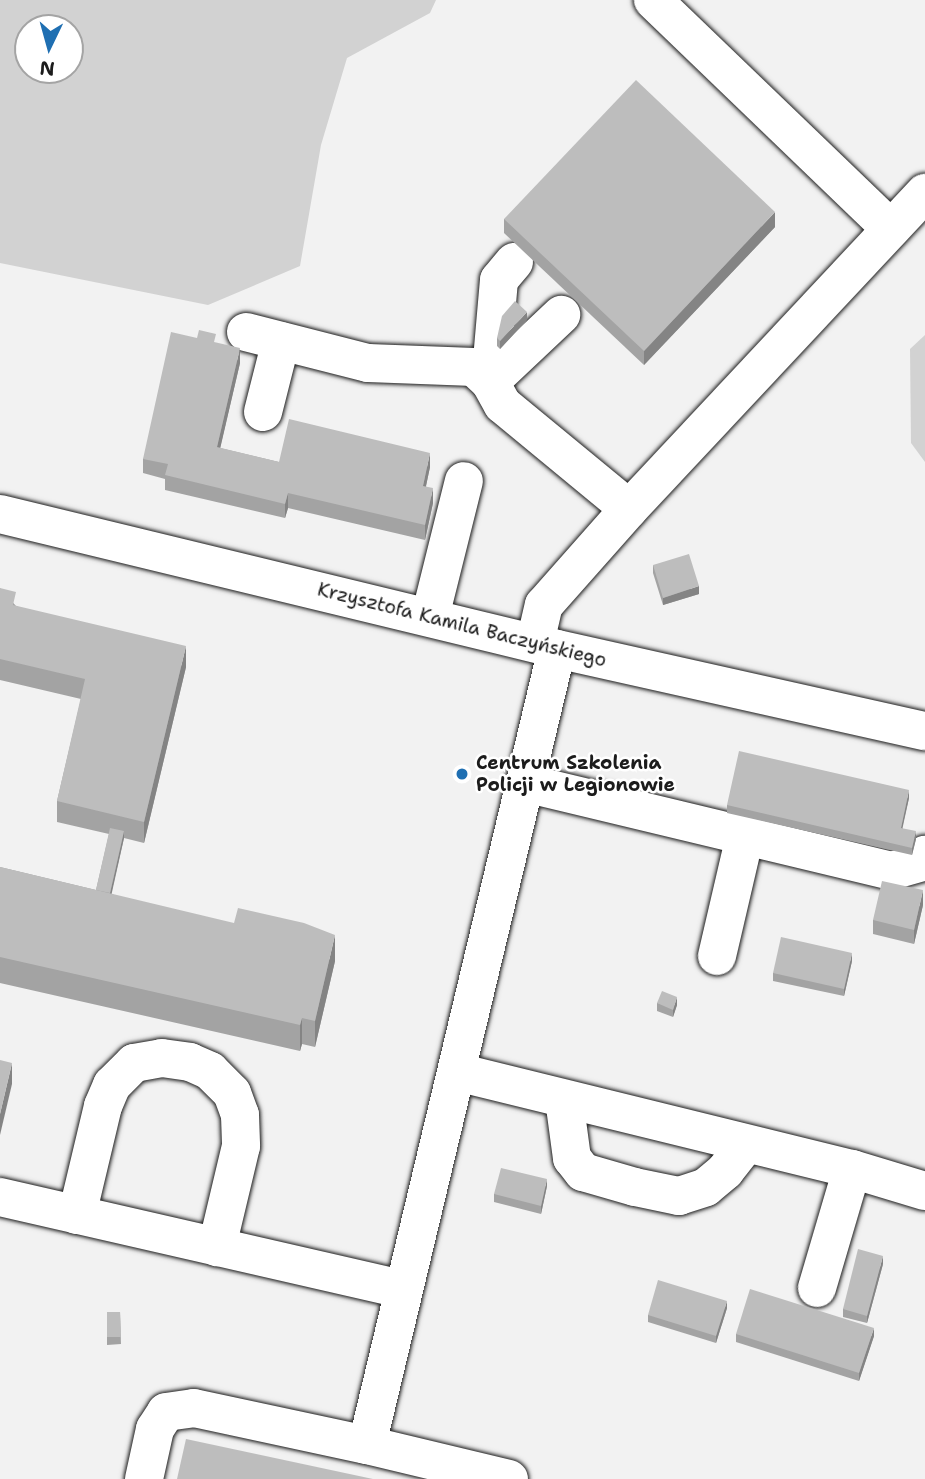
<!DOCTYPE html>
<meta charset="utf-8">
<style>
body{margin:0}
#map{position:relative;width:925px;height:1479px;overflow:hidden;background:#f2f2f2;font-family:"Shantell Sans",sans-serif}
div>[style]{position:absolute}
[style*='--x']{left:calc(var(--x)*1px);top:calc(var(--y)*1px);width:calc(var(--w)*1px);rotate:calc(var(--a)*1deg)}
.green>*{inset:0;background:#d2d2d2}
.roads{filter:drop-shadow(0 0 2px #1c1c1c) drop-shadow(0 0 2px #1c1c1c)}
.minor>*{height:38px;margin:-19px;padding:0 19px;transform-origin:19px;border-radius:19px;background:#fff}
.wall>*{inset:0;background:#a3a3a3}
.shaded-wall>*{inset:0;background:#848484}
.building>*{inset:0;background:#bdbdbd}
.dots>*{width:19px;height:19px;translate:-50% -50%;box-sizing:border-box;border:4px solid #fff;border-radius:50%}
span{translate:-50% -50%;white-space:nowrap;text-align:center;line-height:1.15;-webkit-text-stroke:5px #fff;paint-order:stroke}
.street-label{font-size:19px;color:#1c1c1c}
.poi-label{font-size:19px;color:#1c1c1c;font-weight:700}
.left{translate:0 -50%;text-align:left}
.north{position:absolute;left:14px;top:14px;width:70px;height:70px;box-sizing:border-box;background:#fff;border:2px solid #a4a4a4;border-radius:50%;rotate:185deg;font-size:19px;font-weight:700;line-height:28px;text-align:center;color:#1c1c1c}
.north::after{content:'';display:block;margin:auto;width:24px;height:32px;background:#1f6fb2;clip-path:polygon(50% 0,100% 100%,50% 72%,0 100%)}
</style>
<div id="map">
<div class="green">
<div style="clip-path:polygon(evenodd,0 0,436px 0,430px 13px,347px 58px,321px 145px,300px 266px,208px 305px,0 263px,0 0,70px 28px,70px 70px,28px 70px,28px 28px,70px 28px)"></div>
<div style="clip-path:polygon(925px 335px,925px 462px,911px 443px,910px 349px)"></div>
</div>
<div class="roads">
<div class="minor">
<div style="--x:653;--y:0;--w:330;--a:43.9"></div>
<div style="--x:514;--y:262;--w:23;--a:130"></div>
<div style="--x:499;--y:280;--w:102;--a:95"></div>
<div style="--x:490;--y:382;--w:98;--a:-43.3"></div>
<div style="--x:246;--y:332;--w:126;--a:14.3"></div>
<div style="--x:368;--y:363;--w:106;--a:2.2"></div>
<div style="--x:474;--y:367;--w:22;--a:43"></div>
<div style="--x:490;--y:382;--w:26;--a:61"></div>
<div style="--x:503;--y:405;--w:163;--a:39.5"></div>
<div style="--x:263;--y:412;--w:73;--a:-75.8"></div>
<div style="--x:0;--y:514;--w:573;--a:13.62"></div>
<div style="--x:557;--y:649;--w:377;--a:12.6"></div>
<div style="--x:430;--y:617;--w:140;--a:-76"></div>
<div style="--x:535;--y:643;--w:39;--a:-77"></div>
<div style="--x:544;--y:605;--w:128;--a:-48.5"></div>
<div style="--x:629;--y:509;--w:433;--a:-46.9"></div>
<div style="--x:525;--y:783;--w:376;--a:13.5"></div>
<div style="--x:891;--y:871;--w:32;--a:-16"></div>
<div style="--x:922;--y:862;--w:8;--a:-67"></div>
<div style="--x:717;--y:956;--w:123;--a:-76.9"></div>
<div style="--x:457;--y:1072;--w:407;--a:13.8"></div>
<div style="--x:852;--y:1169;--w:76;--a:16.8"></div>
<div style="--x:564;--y:1099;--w:60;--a:82.3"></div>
<div style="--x:572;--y:1158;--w:18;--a:52"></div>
<div style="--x:583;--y:1172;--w:54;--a:16.1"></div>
<div style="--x:635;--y:1187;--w:45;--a:11.6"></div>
<div style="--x:679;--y:1196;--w:28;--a:-18"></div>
<div style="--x:706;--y:1187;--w:25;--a:-40"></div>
<div style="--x:725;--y:1171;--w:34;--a:-52"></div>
<div style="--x:0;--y:1197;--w:413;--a:12.9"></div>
<div style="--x:77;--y:1215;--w:112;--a:-76.6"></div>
<div style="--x:103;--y:1106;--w:23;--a:-67"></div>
<div style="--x:112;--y:1085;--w:31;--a:-45"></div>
<div style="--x:134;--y:1063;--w:28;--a:-10"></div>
<div style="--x:162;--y:1058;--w:28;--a:8"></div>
<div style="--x:190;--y:1062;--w:22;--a:24"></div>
<div style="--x:210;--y:1071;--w:31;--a:45"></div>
<div style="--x:232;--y:1093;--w:23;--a:70"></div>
<div style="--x:240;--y:1115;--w:31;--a:88"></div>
<div style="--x:241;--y:1146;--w:104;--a:103.4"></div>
<div style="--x:817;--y:1288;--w:124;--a:-73.6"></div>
<div style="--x:144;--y:1479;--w:51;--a:-77.6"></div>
<div style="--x:155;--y:1429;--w:20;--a:-57"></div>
<div style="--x:166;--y:1412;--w:28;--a:-8"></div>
<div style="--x:194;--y:1408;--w:177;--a:12.1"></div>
<div style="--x:509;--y:1479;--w:146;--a:-166.5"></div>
<div style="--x:367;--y:1445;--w:818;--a:-76.58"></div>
</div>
</div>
<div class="wall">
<div style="clip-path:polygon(504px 219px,775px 227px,644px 365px,504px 233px)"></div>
<div style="clip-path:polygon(527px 320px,500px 349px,497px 346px,497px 338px)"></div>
<div style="clip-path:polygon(216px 343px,240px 363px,220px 448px,279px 462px,430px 467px,426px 486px,433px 503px,425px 540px,288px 508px,285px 518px,165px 490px,165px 479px,143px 473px,143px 459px)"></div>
<div style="clip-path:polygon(653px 565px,699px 594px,663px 605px,653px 573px)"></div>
<div style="clip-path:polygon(0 588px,16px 606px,186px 667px,144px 843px,124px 838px,111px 894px,335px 961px,315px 1047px,302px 1044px,300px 1051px,0 983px,0 867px,96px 890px,109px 834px,57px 822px,57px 801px,81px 699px,0 680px)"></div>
<div style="clip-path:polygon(909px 798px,902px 828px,916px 839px,912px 855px,727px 813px,727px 805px)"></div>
<div style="clip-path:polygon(923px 905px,914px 944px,873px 934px,873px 920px)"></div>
<div style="clip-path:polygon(852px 961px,844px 996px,773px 981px,773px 973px)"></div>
<div style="clip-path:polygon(657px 1003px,677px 1005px,673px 1017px,657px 1011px)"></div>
<div style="clip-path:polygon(547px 1186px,541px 1214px,494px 1202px,494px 1194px)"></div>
<div style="clip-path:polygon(883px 1264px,867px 1323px,843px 1317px,843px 1309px)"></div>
<div style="clip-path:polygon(727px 1308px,716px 1343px,648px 1322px,648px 1315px)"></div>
<div style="clip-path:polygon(107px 1312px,120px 1312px,121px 1344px,107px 1345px)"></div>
<div style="clip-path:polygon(736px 1334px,874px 1336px,859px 1381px,736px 1342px)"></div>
</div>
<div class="shaded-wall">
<div style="clip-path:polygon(775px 212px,775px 227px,644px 365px,644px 351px)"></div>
<div style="clip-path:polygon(527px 312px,527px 320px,500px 349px,500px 341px)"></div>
<div style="clip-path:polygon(240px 348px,240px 363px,217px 462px,217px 447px)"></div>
<div style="clip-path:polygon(430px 453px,430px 467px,423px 500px,423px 486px)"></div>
<div style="clip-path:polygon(433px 488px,433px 503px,425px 540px,425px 525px)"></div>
<div style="clip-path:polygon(288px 493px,288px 508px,285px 518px,285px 504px)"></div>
<div style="clip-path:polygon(699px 586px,699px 594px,663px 605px,663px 598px)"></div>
<div style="clip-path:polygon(186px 646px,186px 667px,144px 843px,144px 822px)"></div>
<div style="clip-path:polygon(909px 790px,909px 798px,901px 835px,901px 828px)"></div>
<div style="clip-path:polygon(124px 831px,124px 838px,106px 919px,106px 911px)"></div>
<div style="clip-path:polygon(916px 831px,916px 839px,912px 855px,912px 848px)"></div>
<div style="clip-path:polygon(923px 890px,923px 905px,914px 944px,914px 930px)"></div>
<div style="clip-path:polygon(335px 935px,335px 961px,315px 1047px,315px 1021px)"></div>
<div style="clip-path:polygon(852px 953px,852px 961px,844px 996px,844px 989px)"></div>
<div style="clip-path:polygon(677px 997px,677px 1005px,673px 1017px,673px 1010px)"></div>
<div style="clip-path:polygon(302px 1018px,302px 1044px,300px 1051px,300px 1025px)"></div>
<div style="clip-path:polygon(12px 1063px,12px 1084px,0 1135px,0 1114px)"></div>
<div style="clip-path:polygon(547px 1179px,547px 1186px,541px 1214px,541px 1206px)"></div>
<div style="clip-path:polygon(883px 1256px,883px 1264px,867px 1323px,867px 1316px)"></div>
<div style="clip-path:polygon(727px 1301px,727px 1308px,716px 1343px,716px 1336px)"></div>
<div style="clip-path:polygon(874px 1328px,874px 1336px,859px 1381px,859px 1373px)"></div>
</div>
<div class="building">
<div style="clip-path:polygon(636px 80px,775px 212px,644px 351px,504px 219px)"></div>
<div style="clip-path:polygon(515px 301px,527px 312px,500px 341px,497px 338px,502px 316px)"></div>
<div style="clip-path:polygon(199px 330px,216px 334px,214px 342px,240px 348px,217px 447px,279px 462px,289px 419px,430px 453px,423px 486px,433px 488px,425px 525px,288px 493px,285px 504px,165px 475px,168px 464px,143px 459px,171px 332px,197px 338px)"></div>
<div style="clip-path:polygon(689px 554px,699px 586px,663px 598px,653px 565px)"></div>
<div style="clip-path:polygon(0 588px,16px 592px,13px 605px,186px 646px,144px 822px,57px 801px,85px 679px,0 659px)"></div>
<div style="clip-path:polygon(739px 751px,909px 790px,901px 828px,916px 831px,912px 848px,727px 805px)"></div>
<div style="clip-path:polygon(110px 828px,124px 831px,110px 893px,96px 890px)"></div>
<div style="clip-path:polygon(0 867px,234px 923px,238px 908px,304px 923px,335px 935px,315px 1021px,302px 1018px,300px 1025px,0 957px)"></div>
<div style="clip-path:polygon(882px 881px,923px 890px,914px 930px,873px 920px)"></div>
<div style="clip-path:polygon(781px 937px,852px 953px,844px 989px,773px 973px)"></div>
<div style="clip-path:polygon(662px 991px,677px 997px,673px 1010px,657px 1003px)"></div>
<div style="clip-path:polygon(0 1060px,12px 1063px,0 1114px)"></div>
<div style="clip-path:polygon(501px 1168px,547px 1179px,541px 1206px,494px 1194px)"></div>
<div style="clip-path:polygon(858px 1249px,883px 1256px,867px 1316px,843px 1309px)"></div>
<div style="clip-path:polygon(658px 1280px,727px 1301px,716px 1336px,648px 1315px)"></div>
<div style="clip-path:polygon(750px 1289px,874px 1328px,859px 1373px,736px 1334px)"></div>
<div style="clip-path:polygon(107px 1312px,120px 1312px,121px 1337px,107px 1337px)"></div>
<div style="clip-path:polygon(186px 1439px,373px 1479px,177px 1479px)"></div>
</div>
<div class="dots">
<div style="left:462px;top:774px;background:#1f6fb2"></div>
</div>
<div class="street-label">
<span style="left:462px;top:625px;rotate:14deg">Krzysztofa Kamila Baczyńskiego</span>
</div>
<div class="poi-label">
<span class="left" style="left:476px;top:774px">Centrum Szkolenia<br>Policji w Legionowie</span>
</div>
<div class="north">N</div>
</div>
